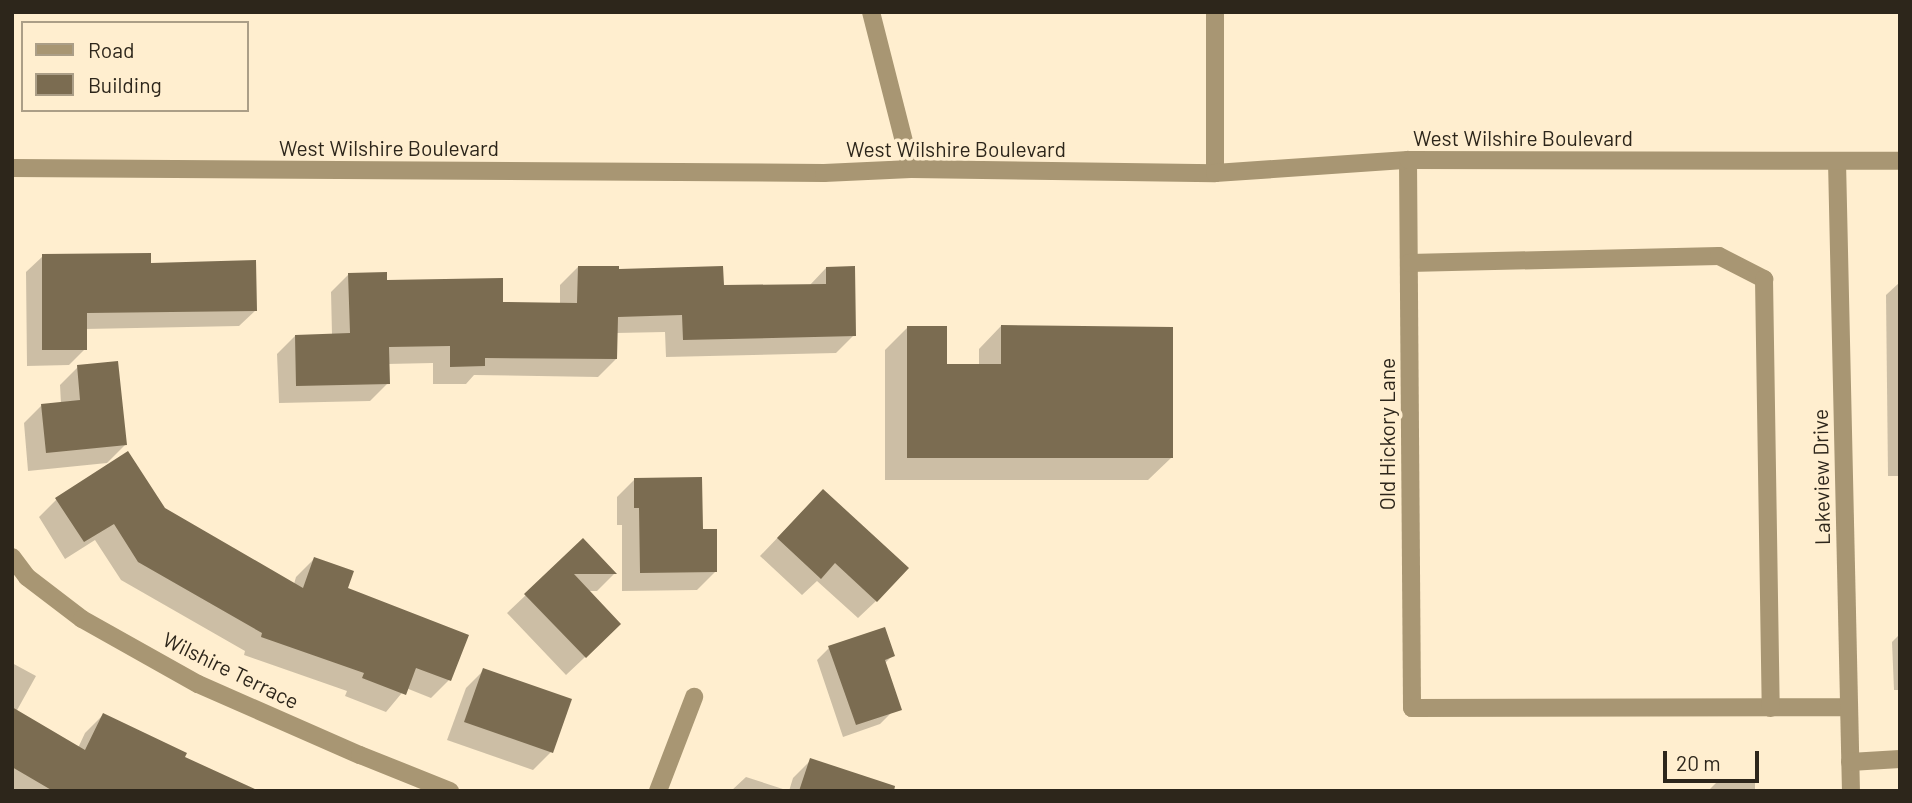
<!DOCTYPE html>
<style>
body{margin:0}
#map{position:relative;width:1912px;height:803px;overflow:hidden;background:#ffeecf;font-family:Barlow,sans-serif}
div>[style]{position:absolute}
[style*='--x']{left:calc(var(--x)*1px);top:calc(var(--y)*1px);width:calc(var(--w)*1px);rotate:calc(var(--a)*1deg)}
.shadow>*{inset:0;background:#0003}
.building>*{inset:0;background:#7b6c51}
.minor>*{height:18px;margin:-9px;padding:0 9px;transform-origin:9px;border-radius:9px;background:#a89673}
span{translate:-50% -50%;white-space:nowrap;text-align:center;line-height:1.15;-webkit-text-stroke:7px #ffeecf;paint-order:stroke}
.street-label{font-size:21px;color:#2d261b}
.frame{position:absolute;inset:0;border:14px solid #2d261b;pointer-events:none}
.legend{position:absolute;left:21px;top:21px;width:228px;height:91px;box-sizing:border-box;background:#ffeecf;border:2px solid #ab9e87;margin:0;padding:9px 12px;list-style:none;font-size:21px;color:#2d261b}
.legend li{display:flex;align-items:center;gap:14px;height:35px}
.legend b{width:35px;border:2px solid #ab9e87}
.scale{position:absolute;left:1663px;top:751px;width:96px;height:32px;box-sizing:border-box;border:4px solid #2d261b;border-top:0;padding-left:9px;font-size:21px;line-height:24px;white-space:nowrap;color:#2d261b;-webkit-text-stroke:5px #ffeecf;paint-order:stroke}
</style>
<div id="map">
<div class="shadow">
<div style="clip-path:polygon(43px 256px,149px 265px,256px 310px,239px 326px,85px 329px,85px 349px,69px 365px,27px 366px,26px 272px)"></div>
<div style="clip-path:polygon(578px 267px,722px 287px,809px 286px,826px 268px,854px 335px,836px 353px,666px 357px,665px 332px,616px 333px,616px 359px,598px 377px,474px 375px,466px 384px,433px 384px,433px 363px,387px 364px,388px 383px,370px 401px,279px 403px,277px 354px,295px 336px,332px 335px,331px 292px,349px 274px,502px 304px,560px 305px,560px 285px)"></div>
<div style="clip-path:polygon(1900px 282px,1900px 476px,1888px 476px,1886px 295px)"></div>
<div style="clip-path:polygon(1001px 326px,1171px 458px,1148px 480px,885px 480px,885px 350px,908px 327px,945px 365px,979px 365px,979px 349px)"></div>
<div style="clip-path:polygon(78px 367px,125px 445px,107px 463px,28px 471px,24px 423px,42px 405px,61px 404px,60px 385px)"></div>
<div style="clip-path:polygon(635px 479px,701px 531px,715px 572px,697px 590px,622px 591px,622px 525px,617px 525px,617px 497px)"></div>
<div style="clip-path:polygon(57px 499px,164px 509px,294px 584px,296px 577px,314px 559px,449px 680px,431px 698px,406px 688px,386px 712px,345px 696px,347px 691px,244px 655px,245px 651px,121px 580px,95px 540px,65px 559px,39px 517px)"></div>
<div style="clip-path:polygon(805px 509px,876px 601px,858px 618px,817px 581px,802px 595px,760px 556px)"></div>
<div style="clip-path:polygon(583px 541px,614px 574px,597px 591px,587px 591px,601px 642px,566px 675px,507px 613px)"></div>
<div style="clip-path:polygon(1900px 634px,1900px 690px,1894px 690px,1892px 642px)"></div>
<div style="clip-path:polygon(829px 648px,893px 655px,884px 664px,893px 711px,880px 724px,843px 737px,817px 660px)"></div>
<div style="clip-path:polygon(12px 663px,36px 676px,16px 712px,78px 748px,85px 733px,103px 715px,182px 758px,254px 791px,12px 791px)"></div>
<div style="clip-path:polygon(484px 670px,551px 752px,533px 770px,447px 740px,466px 688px)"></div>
<div style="clip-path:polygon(811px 760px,845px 791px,731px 791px,746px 777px,789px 791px,793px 778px)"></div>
<div style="clip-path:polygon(1717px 782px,1755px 782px,1755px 791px,1708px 791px)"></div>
</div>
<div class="building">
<div style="clip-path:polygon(151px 253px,151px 263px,256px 260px,257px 311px,87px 313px,87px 350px,42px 350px,42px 254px)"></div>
<div style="clip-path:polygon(578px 266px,619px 266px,619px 269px,723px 266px,724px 285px,826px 284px,826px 267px,855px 266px,856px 336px,683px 340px,682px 315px,618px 317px,617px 359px,485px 358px,485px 366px,450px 367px,450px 346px,389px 347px,390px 384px,296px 386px,295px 335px,350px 333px,348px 273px,387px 272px,387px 280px,503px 278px,503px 302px,577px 303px)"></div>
<div style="clip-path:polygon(1001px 325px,1173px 327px,1173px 458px,907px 458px,907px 326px,947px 326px,947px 364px,1001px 364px)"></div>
<div style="clip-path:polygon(118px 361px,127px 445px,46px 453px,41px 404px,80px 400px,77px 365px)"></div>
<div style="clip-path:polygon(128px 451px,165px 508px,303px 588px,314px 557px,354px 571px,348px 588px,469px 635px,451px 681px,416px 668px,406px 695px,362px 678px,364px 673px,261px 637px,262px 633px,138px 562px,114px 524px,84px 542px,55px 498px)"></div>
<div style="clip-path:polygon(702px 477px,703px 529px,717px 529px,717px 572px,640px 573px,639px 508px,634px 508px,634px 478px)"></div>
<div style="clip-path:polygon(823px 489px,909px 568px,877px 602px,835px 563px,821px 579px,777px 538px)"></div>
<div style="clip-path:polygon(583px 538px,617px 574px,574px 574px,621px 624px,586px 658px,524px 594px)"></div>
<div style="clip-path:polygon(885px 627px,895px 656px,885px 660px,902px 710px,856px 725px,828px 646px)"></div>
<div style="clip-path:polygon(483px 668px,572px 699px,553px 753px,464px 722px)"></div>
<div style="clip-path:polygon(12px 707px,85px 750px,103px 713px,187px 753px,185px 757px,259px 791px,53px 791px,12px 767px)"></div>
<div style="clip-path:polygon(810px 758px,895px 786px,894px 791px,799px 791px)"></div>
</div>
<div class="minor">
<div style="--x:871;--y:12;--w:162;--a:75.7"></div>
<div style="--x:1215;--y:12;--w:161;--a:90"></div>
<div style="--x:1408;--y:160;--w:548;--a:89.58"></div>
<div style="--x:1412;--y:708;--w:437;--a:-0.1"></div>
<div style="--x:1837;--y:161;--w:630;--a:88.73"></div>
<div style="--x:12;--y:168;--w:812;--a:0.35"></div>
<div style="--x:824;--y:173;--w:87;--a:-2.6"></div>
<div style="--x:911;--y:169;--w:304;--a:0.8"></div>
<div style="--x:1215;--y:173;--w:193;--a:-3.9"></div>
<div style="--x:1408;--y:160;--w:492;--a:0.1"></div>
<div style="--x:1409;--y:263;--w:310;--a:-1.3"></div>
<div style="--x:1719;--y:256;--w:51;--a:27.1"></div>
<div style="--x:1764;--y:279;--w:429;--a:89.1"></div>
<div style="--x:12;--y:557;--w:25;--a:53"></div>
<div style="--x:27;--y:577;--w:69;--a:37.4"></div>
<div style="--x:82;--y:619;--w:133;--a:29.3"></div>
<div style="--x:198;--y:684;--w:177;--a:23.7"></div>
<div style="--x:360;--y:755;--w:97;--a:21.8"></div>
<div style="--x:1850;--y:762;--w:50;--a:-3.4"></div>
<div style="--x:658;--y:791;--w:101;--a:-69"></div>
</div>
<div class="street-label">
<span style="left:1523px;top:138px">West Wilshire Boulevard</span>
<span style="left:389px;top:148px">West Wilshire Boulevard</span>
<span style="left:956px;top:149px">West Wilshire Boulevard</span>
<span style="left:1387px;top:434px;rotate:-90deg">Old Hickory Lane</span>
<span style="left:1821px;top:477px;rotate:-91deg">Lakeview Drive</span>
<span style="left:231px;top:670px;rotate:26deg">Wilshire Terrace</span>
</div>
<div class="frame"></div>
<ul class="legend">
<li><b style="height:9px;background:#a89673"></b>Road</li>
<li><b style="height:19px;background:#7b6c51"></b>Building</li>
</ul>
<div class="scale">20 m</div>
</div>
